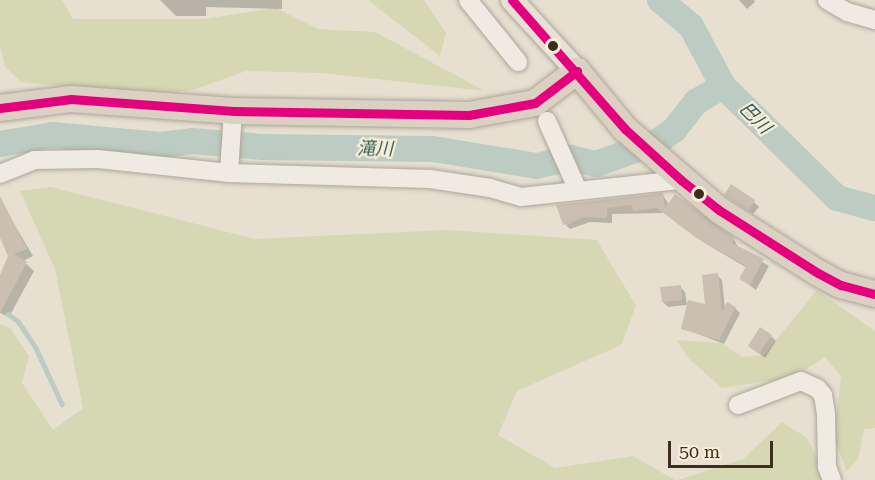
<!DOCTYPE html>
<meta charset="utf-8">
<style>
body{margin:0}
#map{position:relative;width:875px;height:480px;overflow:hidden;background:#e7e0d1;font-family:"Roboto Serif","Noto Sans JP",serif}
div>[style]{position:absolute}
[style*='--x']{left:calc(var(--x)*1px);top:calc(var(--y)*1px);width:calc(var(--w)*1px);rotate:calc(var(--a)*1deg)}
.green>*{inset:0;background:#d6d7b3}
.shadow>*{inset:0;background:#0003}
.stream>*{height:4.5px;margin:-2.25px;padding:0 2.25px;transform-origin:2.25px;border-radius:2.25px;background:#bcccc2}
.river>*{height:26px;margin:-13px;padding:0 13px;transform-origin:13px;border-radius:13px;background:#bcccc2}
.building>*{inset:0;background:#cbbfb2}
.roads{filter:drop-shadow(0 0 2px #ada599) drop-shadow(0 0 2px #ada599)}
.minor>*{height:18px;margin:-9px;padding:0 9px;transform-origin:9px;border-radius:9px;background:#efebe3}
.major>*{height:22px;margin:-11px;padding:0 11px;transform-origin:11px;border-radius:11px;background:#e6e1d4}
.highway>*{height:26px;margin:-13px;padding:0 13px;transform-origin:13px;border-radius:13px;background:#dad1c2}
.bus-1>*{height:9px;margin:-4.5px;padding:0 4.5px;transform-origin:4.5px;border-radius:4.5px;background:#e5007d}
.dots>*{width:16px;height:16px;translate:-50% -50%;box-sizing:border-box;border:3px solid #f7eed8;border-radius:50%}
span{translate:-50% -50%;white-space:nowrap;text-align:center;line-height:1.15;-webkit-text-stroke:4.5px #f7eed8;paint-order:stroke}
.water-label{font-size:18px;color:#2f5d5a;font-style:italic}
.scale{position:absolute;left:668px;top:441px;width:105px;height:27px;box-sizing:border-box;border:3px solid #3d2e20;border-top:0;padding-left:8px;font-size:18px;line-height:21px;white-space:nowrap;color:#3d2e20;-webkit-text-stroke:4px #f7eed8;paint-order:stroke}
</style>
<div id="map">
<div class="green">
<div style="clip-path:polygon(0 0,62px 0,73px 19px,204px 19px,276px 8px,318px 29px,375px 32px,485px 91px,322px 73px,246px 71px,193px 90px,152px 94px,21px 82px,5px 67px,0 46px)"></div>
<div style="clip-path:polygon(368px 0,424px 0,446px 33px,440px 56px)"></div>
<div style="clip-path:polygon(51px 187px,255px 239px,447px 230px,597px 240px,636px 306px,621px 345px,517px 391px,498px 435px,555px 468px,633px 456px,675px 480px,0 480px,0 324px,10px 328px,29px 356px,22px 383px,53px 430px,83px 408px,55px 269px,20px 191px)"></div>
<div style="clip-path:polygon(817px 290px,875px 331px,875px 428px,864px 429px,858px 459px,847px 471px,834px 438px,841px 376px,825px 357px,794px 377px,722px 388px,689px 359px,676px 340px,721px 343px,742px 357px,764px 355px)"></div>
<div style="clip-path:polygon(782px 422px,807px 438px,827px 480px,678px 480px,743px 459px)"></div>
</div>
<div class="shadow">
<div style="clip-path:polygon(160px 0,282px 0,282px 9px,206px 7px,206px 16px,176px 16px)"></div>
<div style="clip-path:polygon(739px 0,754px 0,755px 2px,747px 9px)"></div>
<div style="clip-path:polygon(663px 195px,669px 205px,734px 239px,738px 247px,769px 266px,756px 290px,741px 279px,747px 268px,703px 242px,664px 213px,612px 214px,612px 223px,590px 222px,570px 229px,566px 225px,590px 214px,565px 225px,558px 206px)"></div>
<div style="clip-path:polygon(731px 199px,754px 202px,759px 207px,753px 214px)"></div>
<div style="clip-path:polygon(3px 205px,33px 256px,23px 261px,34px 271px,9px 317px,0 313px,0 279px,10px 256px,0 235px,0 207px)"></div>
<div style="clip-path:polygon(717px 275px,722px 280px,725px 309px,735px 308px,740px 313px,724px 344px,683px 328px,707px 306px)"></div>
<div style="clip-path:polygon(680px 287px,685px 292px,687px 305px,668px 307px,663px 302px)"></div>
<div style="clip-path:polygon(771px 336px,776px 341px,765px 358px,755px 350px)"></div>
</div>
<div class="stream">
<div style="--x:8;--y:314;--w:12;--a:35"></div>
<div style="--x:18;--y:321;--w:32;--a:56"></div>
<div style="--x:36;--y:348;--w:62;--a:65.1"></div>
</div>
<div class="river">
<div style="--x:660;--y:0;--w:40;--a:40"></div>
<div style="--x:691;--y:26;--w:68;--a:61.9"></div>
<div style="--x:723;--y:86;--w:160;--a:44.5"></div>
<div style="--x:837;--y:198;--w:39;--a:15"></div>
<div style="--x:0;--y:144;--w:54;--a:-9.6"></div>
<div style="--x:53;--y:135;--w:107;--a:5.3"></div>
<div style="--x:160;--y:145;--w:32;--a:-7"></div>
<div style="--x:192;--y:141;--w:72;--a:4.8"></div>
<div style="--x:264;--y:147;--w:169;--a:0.7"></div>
<div style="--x:433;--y:149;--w:105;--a:9.3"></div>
<div style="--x:537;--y:166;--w:34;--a:-14"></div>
<div style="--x:570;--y:158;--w:27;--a:13"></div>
<div style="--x:596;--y:164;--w:65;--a:-19.8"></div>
<div style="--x:657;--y:142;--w:21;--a:-35"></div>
<div style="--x:674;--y:130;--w:36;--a:-52"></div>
<div style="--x:696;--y:102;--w:31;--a:-31"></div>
</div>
<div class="building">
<div style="clip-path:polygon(731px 184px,755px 200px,748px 211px,724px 195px)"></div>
<div style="clip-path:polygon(663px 193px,665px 208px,675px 194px,735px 238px,732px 243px,764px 259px,750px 285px,739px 279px,746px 266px,695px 237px,657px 208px,633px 211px,632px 205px,607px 208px,607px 218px,583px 217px,563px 225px,556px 205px)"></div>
<div style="clip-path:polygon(0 196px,27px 249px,14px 254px,27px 262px,0 313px,0 275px,8px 256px,0 238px)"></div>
<div style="clip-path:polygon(718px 273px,722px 312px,727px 302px,736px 307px,719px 340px,681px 329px,688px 300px,705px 304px,702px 275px)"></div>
<div style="clip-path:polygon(681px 285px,682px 300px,662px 302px,660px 287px)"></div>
<div style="clip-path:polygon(760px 327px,772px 335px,759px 354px,748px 346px)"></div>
</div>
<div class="roads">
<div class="minor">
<div style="--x:468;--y:0;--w:80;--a:51.1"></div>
<div style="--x:827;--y:0;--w:23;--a:31"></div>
<div style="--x:847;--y:12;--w:29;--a:16"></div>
<div style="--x:547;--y:121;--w:73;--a:65.9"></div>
<div style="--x:229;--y:173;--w:62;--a:-86.3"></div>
<div style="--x:0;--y:174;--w:37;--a:-22"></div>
<div style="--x:34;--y:160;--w:64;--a:-0.9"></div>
<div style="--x:98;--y:159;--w:132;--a:6.1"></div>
<div style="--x:229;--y:173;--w:201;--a:1.7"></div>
<div style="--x:430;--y:179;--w:61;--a:8.5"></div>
<div style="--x:490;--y:188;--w:32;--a:16"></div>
<div style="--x:521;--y:197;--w:161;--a:-6.1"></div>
<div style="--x:738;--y:405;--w:67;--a:-20.9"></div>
<div style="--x:801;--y:381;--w:17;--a:24"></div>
<div style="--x:817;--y:388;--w:9;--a:49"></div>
<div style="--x:823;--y:395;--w:19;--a:81"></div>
<div style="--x:826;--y:414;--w:53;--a:88.9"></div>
<div style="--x:827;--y:467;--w:14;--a:69"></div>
</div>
<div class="major">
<div style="--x:512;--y:0;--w:96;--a:47.5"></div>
</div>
<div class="highway">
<div style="--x:0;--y:108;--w:72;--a:-7.2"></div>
<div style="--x:71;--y:99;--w:162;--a:4.2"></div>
<div style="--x:233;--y:111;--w:236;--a:1"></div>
<div style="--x:469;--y:115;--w:67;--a:-10.3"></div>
<div style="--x:535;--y:103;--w:53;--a:-37.3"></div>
<div style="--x:577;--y:71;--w:75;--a:50.4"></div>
<div style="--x:625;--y:129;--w:124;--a:40.8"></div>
<div style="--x:719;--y:210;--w:117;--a:32.5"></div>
<div style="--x:818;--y:273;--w:26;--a:28"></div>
<div style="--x:841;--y:285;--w:35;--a:15"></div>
</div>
</div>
<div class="bus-1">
<div style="--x:512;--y:0;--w:171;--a:48.8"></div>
<div style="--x:625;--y:129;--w:76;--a:42.3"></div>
<div style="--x:681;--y:180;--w:48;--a:38.3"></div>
<div style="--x:719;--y:210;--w:117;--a:32.5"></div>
<div style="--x:818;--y:273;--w:26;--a:28"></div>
<div style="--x:841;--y:285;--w:35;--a:15"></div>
<div style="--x:0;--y:108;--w:72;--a:-7.2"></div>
<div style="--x:71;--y:99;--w:162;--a:4.2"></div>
<div style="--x:233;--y:111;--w:236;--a:1"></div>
<div style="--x:469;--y:115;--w:67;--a:-10.3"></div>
<div style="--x:535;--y:103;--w:53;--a:-37.3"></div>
</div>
<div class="dots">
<div style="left:553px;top:46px;background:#3d2e20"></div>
<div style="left:699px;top:194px;background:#3d2e20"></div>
</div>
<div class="water-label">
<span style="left:755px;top:118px;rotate:45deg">巴川</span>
<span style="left:375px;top:149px;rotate:1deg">滝川</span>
</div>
<div class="scale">50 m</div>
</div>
